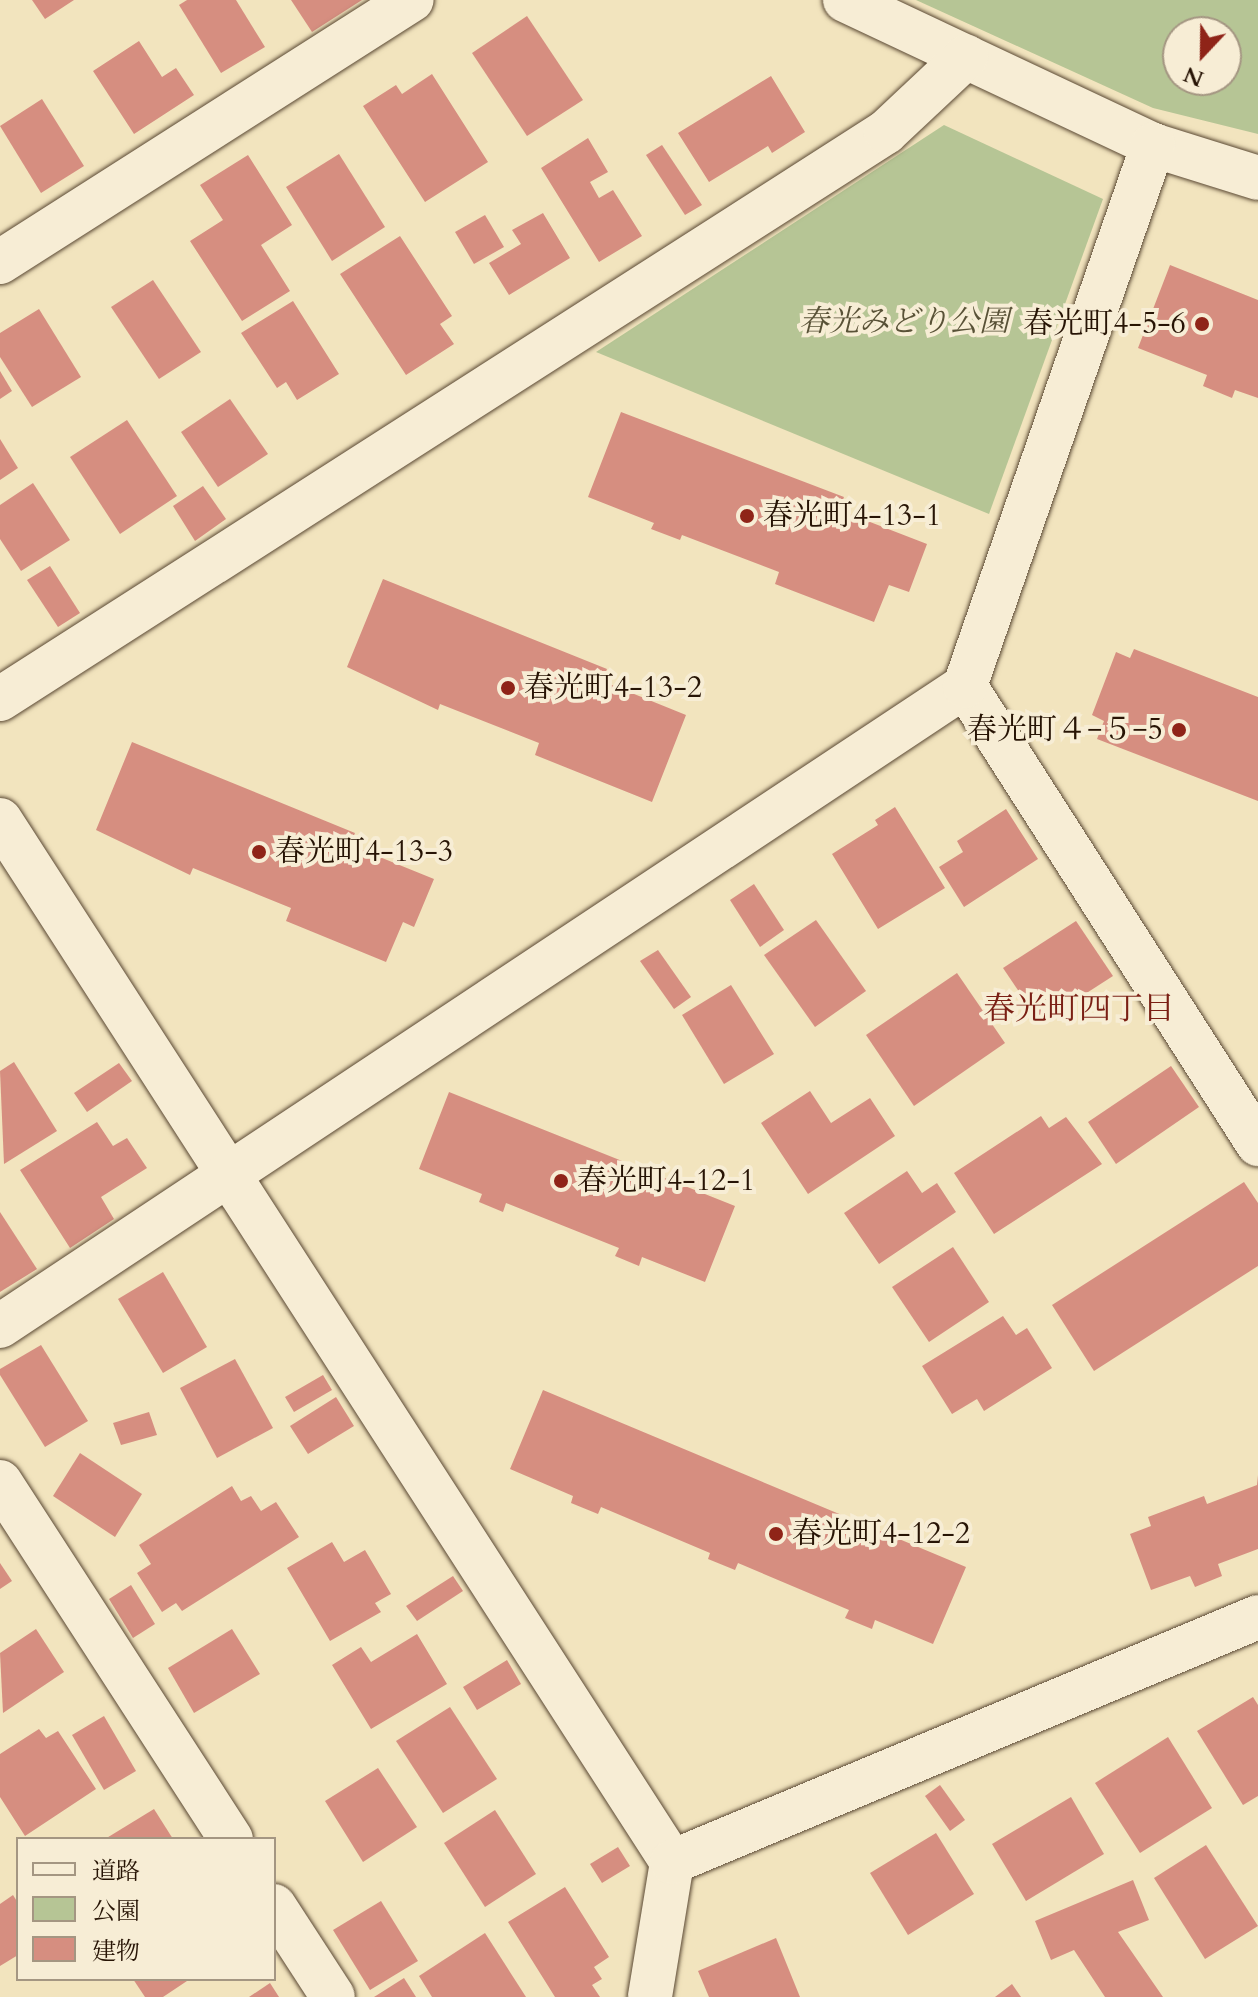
<!DOCTYPE html>
<meta charset="utf-8">
<style>
body{margin:0}
#map{position:relative;width:1258px;height:1997px;overflow:hidden;background:#f2e4be;font-family:Cardo,"Noto Serif JP",serif}
div>[style]{position:absolute}
[style*='--x']{left:calc(var(--x)*1px);top:calc(var(--y)*1px);width:calc(var(--w)*1px);rotate:calc(var(--a)*1deg)}
.green>*{inset:0;background:#b6c595}
.building>*{inset:0;background:#d68e80}
.roads{filter:drop-shadow(0 0 2px #5a4833) drop-shadow(0 0 2px #5a4833)}
.street>*{height:44px;margin:-22px;padding:0 22px;transform-origin:22px;border-radius:22px;background:#f7edd5}
.dots>*{width:22px;height:22px;translate:-50% -50%;box-sizing:border-box;border:4px solid #f7edd5;border-radius:50%}
span{translate:-50% -50%;white-space:nowrap;text-align:center;line-height:1.15;-webkit-text-stroke:8px #f7edd5;paint-order:stroke}
.park-label{font-size:30px;color:#595237;font-style:italic}
.poi-label{font-size:30px;color:#271405}
.right{translate:-100% -50%;text-align:right}
.left{translate:0 -50%;text-align:left}
.neighbourhood-label{font-size:32px;color:#7a1f14}
.legend{position:absolute;left:16px;top:1837px;width:260px;height:144px;box-sizing:border-box;background:#f7edd5;border:2px solid #a49682;margin:0;padding:10px 14px;list-style:none;font-size:24px;color:#271405}
.legend li{display:flex;align-items:center;gap:16px;height:40px}
.legend b{width:40px;border:2px solid #a49682}
.north{position:absolute;left:1162px;top:16px;width:80px;height:80px;box-sizing:border-box;background:#f7edd5;border:2px solid #a49682;border-radius:50%;rotate:202deg;font-size:22px;font-weight:700;line-height:32px;text-align:center;color:#271405}
.north::after{content:'';display:block;margin:auto;width:28px;height:36px;background:#8f2418;clip-path:polygon(50% 0,100% 100%,50% 72%,0 100%)}
</style>
<div id="map">
<div class="green">
<div style="clip-path:polygon(evenodd,916px 0,1258px 0,1258px 134px,1153px 108px,916px 0,1178px 32px,1226px 32px,1226px 80px,1178px 80px,1178px 32px)"></div>
<div style="clip-path:polygon(944px 125px,1103px 199px,989px 514px,596px 352px)"></div>
</div>
<div class="building">
<div style="clip-path:polygon(32px 0,74px 0,45px 19px)"></div>
<div style="clip-path:polygon(187px 0,236px 0,265px 47px,221px 73px,179px 5px)"></div>
<div style="clip-path:polygon(291px 0,362px 0,312px 32px)"></div>
<div style="clip-path:polygon(527px 16px,583px 100px,527px 136px,472px 53px)"></div>
<div style="clip-path:polygon(139px 41px,162px 77px,176px 68px,194px 95px,134px 134px,93px 71px)"></div>
<div style="clip-path:polygon(432px 74px,488px 162px,425px 202px,363px 106px,396px 85px,402px 94px)"></div>
<div style="clip-path:polygon(771px 76px,805px 132px,772px 153px,768px 146px,709px 182px,678px 133px)"></div>
<div style="clip-path:polygon(42px 99px,84px 166px,41px 193px,0 126px)"></div>
<div style="clip-path:polygon(588px 138px,608px 172px,590px 182px,599px 198px,613px 190px,642px 236px,599px 262px,541px 168px)"></div>
<div style="clip-path:polygon(662px 145px,702px 205px,685px 215px,646px 155px)"></div>
<div style="clip-path:polygon(339px 154px,385px 227px,332px 261px,286px 187px)"></div>
<div style="clip-path:polygon(248px 155px,292px 225px,261px 245px,290px 291px,242px 321px,190px 241px,223px 220px,200px 185px)"></div>
<div style="clip-path:polygon(543px 213px,570px 258px,509px 295px,489px 263px,521px 244px,512px 230px)"></div>
<div style="clip-path:polygon(485px 215px,504px 247px,474px 264px,455px 232px)"></div>
<div style="clip-path:polygon(400px 236px,452px 316px,440px 324px,454px 344px,406px 375px,340px 274px)"></div>
<div style="clip-path:polygon(1170px 265px,1258px 300px,1258px 398px,1235px 390px,1232px 398px,1203px 386px,1207px 375px,1138px 348px)"></div>
<div style="clip-path:polygon(153px 280px,201px 352px,159px 379px,111px 307px)"></div>
<div style="clip-path:polygon(293px 301px,339px 374px,297px 400px,286px 382px,277px 388px,241px 333px)"></div>
<div style="clip-path:polygon(39px 309px,81px 377px,32px 407px,0 357px,0 333px)"></div>
<div style="clip-path:polygon(0 371px,12px 391px,0 399px)"></div>
<div style="clip-path:polygon(230px 399px,268px 454px,218px 487px,181px 432px)"></div>
<div style="clip-path:polygon(621px 412px,844px 497px,839px 510px,927px 544px,909px 592px,889px 585px,874px 622px,775px 584px,779px 572px,682px 535px,680px 540px,651px 529px,654px 523px,588px 497px)"></div>
<div style="clip-path:polygon(127px 420px,177px 496px,120px 534px,70px 457px)"></div>
<div style="clip-path:polygon(0 439px,18px 468px,0 480px)"></div>
<div style="clip-path:polygon(33px 483px,70px 540px,21px 571px,0 539px,0 505px)"></div>
<div style="clip-path:polygon(203px 486px,226px 519px,195px 541px,173px 506px)"></div>
<div style="clip-path:polygon(50px 566px,80px 613px,58px 627px,27px 580px)"></div>
<div style="clip-path:polygon(383px 579px,607px 669px,602px 681px,686px 715px,652px 802px,535px 755px,539px 743px,440px 704px,438px 710px,347px 667px)"></div>
<div style="clip-path:polygon(1134px 649px,1258px 697px,1258px 801px,1097px 739px,1104px 721px,1092px 715px,1116px 652px,1130px 658px)"></div>
<div style="clip-path:polygon(132px 742px,355px 833px,350px 845px,434px 879px,414px 927px,403px 922px,386px 962px,286px 921px,291px 908px,193px 868px,190px 875px,96px 830px)"></div>
<div style="clip-path:polygon(895px 807px,945px 888px,878px 929px,832px 854px,878px 825px,875px 820px)"></div>
<div style="clip-path:polygon(1006px 809px,1038px 859px,964px 907px,939px 867px,963px 852px,957px 841px)"></div>
<div style="clip-path:polygon(754px 884px,784px 930px,760px 947px,730px 900px)"></div>
<div style="clip-path:polygon(816px 920px,866px 991px,815px 1027px,764px 955px)"></div>
<div style="clip-path:polygon(1076px 921px,1113px 976px,1040px 1023px,1003px 968px)"></div>
<div style="clip-path:polygon(658px 950px,691px 997px,674px 1009px,640px 961px)"></div>
<div style="clip-path:polygon(957px 973px,1005px 1043px,914px 1106px,866px 1035px)"></div>
<div style="clip-path:polygon(731px 985px,774px 1054px,724px 1084px,682px 1015px)"></div>
<div style="clip-path:polygon(14px 1062px,57px 1131px,4px 1164px,0 1071px)"></div>
<div style="clip-path:polygon(119px 1063px,132px 1081px,87px 1112px,74px 1093px)"></div>
<div style="clip-path:polygon(1171px 1066px,1199px 1107px,1116px 1164px,1088px 1122px)"></div>
<div style="clip-path:polygon(810px 1091px,831px 1123px,870px 1098px,895px 1136px,808px 1194px,761px 1123px)"></div>
<div style="clip-path:polygon(449px 1092px,735px 1206px,705px 1282px,642px 1257px,639px 1266px,615px 1256px,619px 1248px,506px 1203px,503px 1212px,479px 1202px,482px 1194px,419px 1169px)"></div>
<div style="clip-path:polygon(1041px 1116px,1049px 1128px,1066px 1117px,1102px 1164px,994px 1234px,954px 1173px)"></div>
<div style="clip-path:polygon(97px 1122px,113px 1146px,127px 1138px,147px 1168px,101px 1197px,114px 1219px,70px 1248px,20px 1170px)"></div>
<div style="clip-path:polygon(907px 1171px,922px 1193px,937px 1183px,956px 1212px,879px 1264px,844px 1213px)"></div>
<div style="clip-path:polygon(1244px 1182px,1258px 1203px,1258px 1266px,1094px 1371px,1052px 1305px)"></div>
<div style="clip-path:polygon(0 1212px,37px 1269px,0 1292px)"></div>
<div style="clip-path:polygon(953px 1247px,989px 1302px,929px 1342px,892px 1287px)"></div>
<div style="clip-path:polygon(163px 1272px,207px 1347px,163px 1373px,118px 1299px)"></div>
<div style="clip-path:polygon(1003px 1316px,1016px 1335px,1027px 1328px,1052px 1368px,984px 1411px,977px 1399px,952px 1414px,922px 1366px)"></div>
<div style="clip-path:polygon(41px 1345px,88px 1421px,45px 1447px,0 1375px,0 1369px)"></div>
<div style="clip-path:polygon(235px 1359px,273px 1428px,217px 1458px,180px 1388px)"></div>
<div style="clip-path:polygon(323px 1375px,332px 1390px,294px 1412px,285px 1397px)"></div>
<div style="clip-path:polygon(543px 1390px,966px 1567px,933px 1644px,875px 1620px,872px 1629px,845px 1618px,849px 1610px,738px 1563px,735px 1570px,708px 1559px,710px 1553px,601px 1507px,598px 1514px,571px 1503px,573px 1496px,510px 1469px)"></div>
<div style="clip-path:polygon(336px 1397px,354px 1426px,308px 1454px,290px 1426px)"></div>
<div style="clip-path:polygon(149px 1412px,157px 1435px,121px 1445px,113px 1423px)"></div>
<div style="clip-path:polygon(80px 1453px,142px 1494px,115px 1537px,53px 1496px)"></div>
<div style="clip-path:polygon(1258px 1475px,1258px 1549px,1218px 1564px,1222px 1576px,1195px 1587px,1190px 1576px,1151px 1590px,1130px 1534px,1151px 1526px,1148px 1517px,1204px 1496px,1207px 1504px,1257px 1485px)"></div>
<div style="clip-path:polygon(232px 1486px,241px 1501px,251px 1496px,261px 1511px,276px 1502px,299px 1537px,182px 1611px,176px 1603px,162px 1612px,137px 1573px,151px 1564px,139px 1545px)"></div>
<div style="clip-path:polygon(332px 1542px,344px 1562px,365px 1550px,391px 1594px,375px 1603px,381px 1612px,330px 1641px,287px 1568px)"></div>
<div style="clip-path:polygon(0 1563px,12px 1581px,0 1589px)"></div>
<div style="clip-path:polygon(453px 1576px,463px 1591px,417px 1621px,406px 1606px)"></div>
<div style="clip-path:polygon(131px 1585px,155px 1624px,133px 1638px,109px 1599px)"></div>
<div style="clip-path:polygon(36px 1629px,64px 1672px,3px 1713px,0 1653px)"></div>
<div style="clip-path:polygon(232px 1629px,260px 1674px,194px 1713px,168px 1668px)"></div>
<div style="clip-path:polygon(417px 1634px,447px 1684px,371px 1729px,332px 1665px,361px 1647px,371px 1662px)"></div>
<div style="clip-path:polygon(507px 1660px,521px 1684px,477px 1710px,463px 1687px)"></div>
<div style="clip-path:polygon(1253px 1697px,1258px 1705px,1258px 1796px,1243px 1805px,1197px 1731px)"></div>
<div style="clip-path:polygon(450px 1707px,497px 1779px,443px 1813px,396px 1741px)"></div>
<div style="clip-path:polygon(104px 1716px,136px 1771px,104px 1790px,72px 1735px)"></div>
<div style="clip-path:polygon(39px 1729px,46px 1738px,58px 1731px,96px 1789px,25px 1836px,0 1797px,0 1754px)"></div>
<div style="clip-path:polygon(1168px 1737px,1212px 1808px,1140px 1853px,1095px 1783px)"></div>
<div style="clip-path:polygon(378px 1768px,417px 1827px,363px 1862px,325px 1801px)"></div>
<div style="clip-path:polygon(940px 1785px,965px 1820px,950px 1831px,925px 1796px)"></div>
<div style="clip-path:polygon(1071px 1797px,1104px 1854px,1026px 1901px,992px 1844px)"></div>
<div style="clip-path:polygon(154px 1809px,173px 1839px,105px 1839px)"></div>
<div style="clip-path:polygon(495px 1810px,536px 1874px,485px 1907px,444px 1843px)"></div>
<div style="clip-path:polygon(936px 1833px,974px 1894px,908px 1935px,870px 1873px)"></div>
<div style="clip-path:polygon(1206px 1845px,1258px 1926px,1205px 1959px,1154px 1878px)"></div>
<div style="clip-path:polygon(618px 1847px,630px 1866px,602px 1883px,590px 1864px)"></div>
<div style="clip-path:polygon(1133px 1880px,1149px 1920px,1118px 1932px,1163px 1997px,1105px 1997px,1074px 1950px,1051px 1960px,1035px 1921px)"></div>
<div style="clip-path:polygon(565px 1887px,609px 1957px,594px 1967px,602px 1979px,592px 1985px,600px 1997px,555px 1997px,508px 1922px)"></div>
<div style="clip-path:polygon(13px 1895px,18px 1903px,18px 1955px,0 1966px,0 1904px)"></div>
<div style="clip-path:polygon(381px 1901px,418px 1961px,370px 1990px,333px 1930px)"></div>
<div style="clip-path:polygon(485px 1933px,526px 1997px,432px 1997px,419px 1976px)"></div>
<div style="clip-path:polygon(776px 1938px,800px 1997px,709px 1997px,698px 1971px)"></div>
<div style="clip-path:polygon(404px 1978px,416px 1997px,374px 1997px)"></div>
<div style="clip-path:polygon(133px 1979px,190px 1979px,163px 1997px,145px 1997px)"></div>
<div style="clip-path:polygon(270px 1983px,279px 1997px,249px 1997px)"></div>
<div style="clip-path:polygon(1012px 1984px,1021px 1997px,995px 1997px)"></div>
</div>
<div class="roads">
<div class="street">
<div style="--x:845;--y:0;--w:340;--a:25.2"></div>
<div style="--x:1153;--y:145;--w:110;--a:17.4"></div>
<div style="--x:0;--y:262;--w:488;--a:-32.5"></div>
<div style="--x:965;--y:686;--w:544;--a:57.39"></div>
<div style="--x:0;--y:699;--w:1052;--a:-32.62"></div>
<div style="--x:886;--y:132;--w:110;--a:-43.2"></div>
<div style="--x:0;--y:820;--w:1240;--a:57.18"></div>
<div style="--x:672;--y:1862;--w:137;--a:99.3"></div>
<div style="--x:0;--y:1326;--w:1158;--a:-33.55"></div>
<div style="--x:965;--y:686;--w:573;--a:-70.84"></div>
<div style="--x:0;--y:1482;--w:425;--a:57.1"></div>
<div style="--x:672;--y:1862;--w:635;--a:-22.69"></div>
<div style="--x:274;--y:1906;--w:108;--a:57"></div>
</div>
</div>
<div class="dots">
<div style="left:1202px;top:324px;background:#8f2418"></div>
<div style="left:747px;top:516px;background:#8f2418"></div>
<div style="left:508px;top:688px;background:#8f2418"></div>
<div style="left:1179px;top:730px;background:#8f2418"></div>
<div style="left:259px;top:852px;background:#8f2418"></div>
<div style="left:561px;top:1181px;background:#8f2418"></div>
<div style="left:776px;top:1534px;background:#8f2418"></div>
</div>
<div class="park-label">
<span style="left:904px;top:322px">春光みどり公園</span>
</div>
<div class="poi-label">
<span class="right" style="left:1186px;top:324px">春光町4-5-6</span>
<span class="left" style="left:763px;top:516px">春光町4-13-1</span>
<span class="left" style="left:524px;top:688px">春光町4-13-2</span>
<span class="right" style="left:1163px;top:730px">春光町４−５−5</span>
<span class="left" style="left:275px;top:852px">春光町4-13-3</span>
<span class="left" style="left:577px;top:1181px">春光町4-12-1</span>
<span class="left" style="left:792px;top:1534px">春光町4-12-2</span>
</div>
<div class="neighbourhood-label">
<span style="left:1079px;top:1009px">春光町四丁目</span>
</div>
<ul class="legend">
<li><b style="height:10px;background:#f7edd5"></b>道路</li>
<li><b style="height:22px;background:#b6c595"></b>公園</li>
<li><b style="height:22px;background:#d68e80"></b>建物</li>
</ul>
<div class="north">N</div>
</div>
